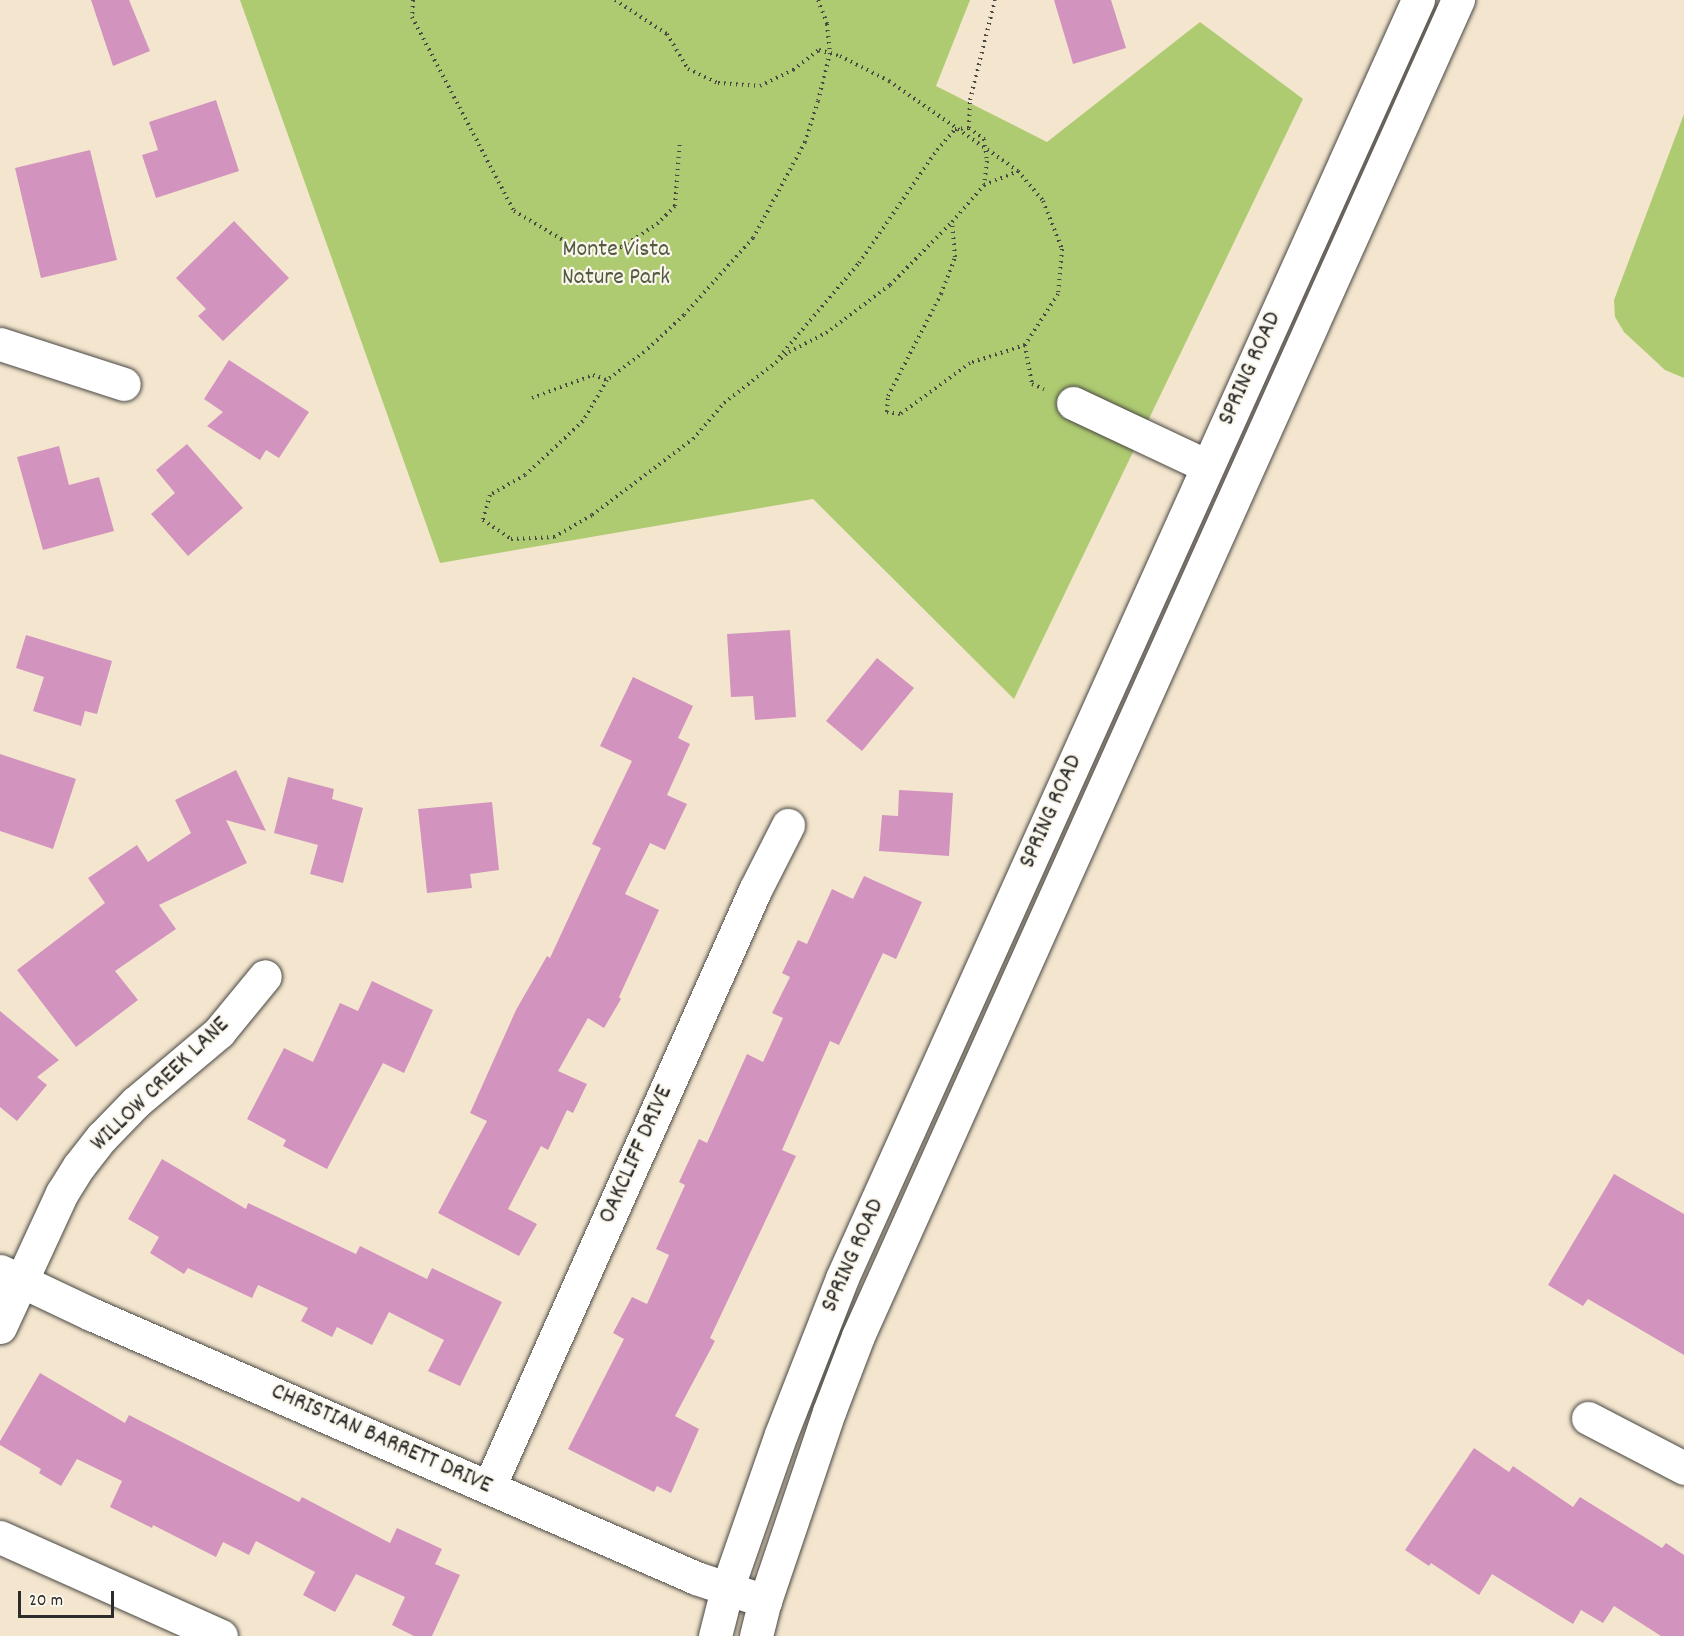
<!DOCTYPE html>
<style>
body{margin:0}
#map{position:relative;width:1684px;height:1636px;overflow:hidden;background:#f4e6ce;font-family:Dekko,sans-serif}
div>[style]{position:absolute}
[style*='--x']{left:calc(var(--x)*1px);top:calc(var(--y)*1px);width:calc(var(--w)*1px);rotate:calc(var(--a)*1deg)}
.green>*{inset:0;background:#aecb72}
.building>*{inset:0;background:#d294be}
.path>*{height:4px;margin-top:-2px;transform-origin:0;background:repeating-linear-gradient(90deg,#494743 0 1.5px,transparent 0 6px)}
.roads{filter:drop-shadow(0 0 2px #494743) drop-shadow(0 0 2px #494743)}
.minor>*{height:33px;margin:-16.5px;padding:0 16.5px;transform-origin:16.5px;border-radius:16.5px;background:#fff}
.major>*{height:33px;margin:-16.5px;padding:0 16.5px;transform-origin:16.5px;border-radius:16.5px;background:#fff}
span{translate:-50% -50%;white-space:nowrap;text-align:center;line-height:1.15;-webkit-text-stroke:4.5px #fbf7ec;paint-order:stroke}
.park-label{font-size:24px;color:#525b40}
.street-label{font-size:24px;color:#2b2b2b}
.scale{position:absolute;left:18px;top:1591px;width:96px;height:27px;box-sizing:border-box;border:3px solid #2b2b2b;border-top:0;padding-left:8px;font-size:18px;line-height:21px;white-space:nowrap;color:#2b2b2b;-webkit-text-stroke:4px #fbf7ec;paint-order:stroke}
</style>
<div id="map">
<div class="green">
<div style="clip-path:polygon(240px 0,970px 0,936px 86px,1047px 142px,1200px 22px,1303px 99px,1014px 699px,813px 499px,440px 563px)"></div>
<div style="clip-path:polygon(1684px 114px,1684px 378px,1665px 370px,1624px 332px,1615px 317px,1614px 300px)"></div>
</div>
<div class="building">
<div style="clip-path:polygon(91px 0,129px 0,150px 51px,113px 66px)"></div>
<div style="clip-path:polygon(1054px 0,1111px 0,1126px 48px,1073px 64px)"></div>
<div style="clip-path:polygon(216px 100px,239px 171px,156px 198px,142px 155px,158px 150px,149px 122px)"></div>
<div style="clip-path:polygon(90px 150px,117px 260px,41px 278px,15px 168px)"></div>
<div style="clip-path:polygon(234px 221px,289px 278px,223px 341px,198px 316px,206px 309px,176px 278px)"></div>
<div style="clip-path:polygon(229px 360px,309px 412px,279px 458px,266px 450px,260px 460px,207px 426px,223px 412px,204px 399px)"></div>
<div style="clip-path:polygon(187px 444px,243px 508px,188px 556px,151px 514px,175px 493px,156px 470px)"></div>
<div style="clip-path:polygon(59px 446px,69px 485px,99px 477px,114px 531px,43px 550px,17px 457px)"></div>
<div style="clip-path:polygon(790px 630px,796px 717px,755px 720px,753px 696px,731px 697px,727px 634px)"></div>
<div style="clip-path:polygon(26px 635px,112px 661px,97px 714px,85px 711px,81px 726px,33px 711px,44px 677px,16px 668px)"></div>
<div style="clip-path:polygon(877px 658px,914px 688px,862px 751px,826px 721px)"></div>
<div style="clip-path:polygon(633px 677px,693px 706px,678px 738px,690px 744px,667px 795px,687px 804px,665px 850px,650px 843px,625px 894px,659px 910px,619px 997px,621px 999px,604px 1028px,588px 1018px,558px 1071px,587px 1084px,573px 1113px,567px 1110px,548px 1150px,541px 1146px,508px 1209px,537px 1224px,519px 1256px,438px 1213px,487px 1121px,470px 1113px,516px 1010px,547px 956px,550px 958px,601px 848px,592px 844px,632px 761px,600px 746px)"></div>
<div style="clip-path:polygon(0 754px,76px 779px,53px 849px,0 831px)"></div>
<div style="clip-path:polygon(236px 770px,266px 831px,226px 820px,247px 863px,159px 905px,176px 929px,115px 971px,138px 1000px,76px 1047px,17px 970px,105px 903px,88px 878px,137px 845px,148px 862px,191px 833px,175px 800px)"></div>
<div style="clip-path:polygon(288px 777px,334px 789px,332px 799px,363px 808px,343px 883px,310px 874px,318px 845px,274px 833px)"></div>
<div style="clip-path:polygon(899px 790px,953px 793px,949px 856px,879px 851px,882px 815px,898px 816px)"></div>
<div style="clip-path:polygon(492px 802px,499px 870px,470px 874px,472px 888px,427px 893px,418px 809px)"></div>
<div style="clip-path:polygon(864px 876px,922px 902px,896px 959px,883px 953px,839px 1045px,830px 1041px,782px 1150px,796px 1156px,710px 1338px,715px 1341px,675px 1416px,699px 1429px,671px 1493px,657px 1486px,654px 1492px,568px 1449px,624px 1339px,613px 1333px,632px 1297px,647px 1304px,669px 1255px,656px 1249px,685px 1185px,679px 1182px,699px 1139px,707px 1143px,747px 1054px,763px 1062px,783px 1018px,772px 1013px,790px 977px,782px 973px,798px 940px,807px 944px,832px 889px,853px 899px)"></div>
<div style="clip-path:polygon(372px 981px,433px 1010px,404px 1073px,383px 1063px,327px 1169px,283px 1146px,286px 1140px,247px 1119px,284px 1048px,313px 1062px,340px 1003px,358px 1011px)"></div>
<div style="clip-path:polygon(0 1011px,59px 1060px,37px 1077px,47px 1085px,17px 1121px,0 1107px)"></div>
<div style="clip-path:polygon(162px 1159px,246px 1209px,248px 1203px,356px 1254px,360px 1246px,427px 1279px,432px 1268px,502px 1302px,460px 1386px,428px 1371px,444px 1340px,389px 1312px,372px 1345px,337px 1327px,332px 1337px,301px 1321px,308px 1308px,258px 1285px,252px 1298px,188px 1268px,184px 1274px,150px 1253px,159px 1237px,128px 1219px)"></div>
<div style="clip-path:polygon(1614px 1174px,1684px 1214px,1684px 1355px,1588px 1299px,1583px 1306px,1548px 1285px)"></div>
<div style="clip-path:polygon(40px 1373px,125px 1423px,129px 1415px,299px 1502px,302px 1497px,390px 1543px,397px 1528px,442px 1549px,435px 1564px,460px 1575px,432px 1636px,414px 1636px,392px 1625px,405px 1597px,356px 1574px,335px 1612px,303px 1595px,315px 1572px,256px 1541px,249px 1555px,223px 1542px,216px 1557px,153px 1525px,152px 1528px,110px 1507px,122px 1481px,77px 1459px,61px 1486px,39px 1473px,41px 1469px,0 1445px,0 1441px)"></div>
<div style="clip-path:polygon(1474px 1448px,1509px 1472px,1513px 1466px,1573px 1507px,1580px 1497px,1662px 1548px,1666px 1543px,1684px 1555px,1684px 1636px,1661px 1636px,1614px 1606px,1603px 1623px,1581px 1610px,1573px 1624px,1492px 1574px,1479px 1595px,1431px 1563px,1429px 1566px,1405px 1550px)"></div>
</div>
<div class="path">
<div style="--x:413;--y:0;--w:17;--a:93"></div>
<div style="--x:412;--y:17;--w:219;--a:62.3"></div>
<div style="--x:514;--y:211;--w:74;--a:30.7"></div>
<div style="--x:578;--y:249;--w:44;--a:-2.6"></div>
<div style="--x:622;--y:247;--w:42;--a:-33.3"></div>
<div style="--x:657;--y:224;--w:25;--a:-45"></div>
<div style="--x:675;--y:206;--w:66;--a:-85.7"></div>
<div style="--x:615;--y:0;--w:62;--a:33.2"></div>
<div style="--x:667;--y:34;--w:41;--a:59"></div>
<div style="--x:688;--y:69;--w:33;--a:25"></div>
<div style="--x:718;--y:83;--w:42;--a:4.1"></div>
<div style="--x:760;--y:86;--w:37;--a:-26"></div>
<div style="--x:793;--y:70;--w:33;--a:-38"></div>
<div style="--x:819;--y:50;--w:22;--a:16"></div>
<div style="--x:840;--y:56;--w:55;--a:27"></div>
<div style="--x:889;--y:81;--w:157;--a:34.9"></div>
<div style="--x:1018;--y:171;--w:39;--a:50"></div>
<div style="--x:1043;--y:201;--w:52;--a:68.4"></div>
<div style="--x:1062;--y:249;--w:45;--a:95.1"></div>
<div style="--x:1058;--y:294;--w:61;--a:122.9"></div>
<div style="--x:1025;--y:345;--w:58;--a:161.9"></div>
<div style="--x:970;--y:363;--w:87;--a:143.9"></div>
<div style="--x:900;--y:414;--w:13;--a:-171"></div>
<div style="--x:887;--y:412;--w:16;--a:-86"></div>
<div style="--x:888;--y:396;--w:115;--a:-62.5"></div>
<div style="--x:941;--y:294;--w:40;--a:-69"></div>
<div style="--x:955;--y:257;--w:34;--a:-95"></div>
<div style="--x:818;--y:0;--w:26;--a:69"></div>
<div style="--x:827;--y:24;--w:29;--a:84"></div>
<div style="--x:830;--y:53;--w:49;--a:104"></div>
<div style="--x:818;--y:101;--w:43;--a:107.6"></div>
<div style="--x:805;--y:142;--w:109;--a:118.4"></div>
<div style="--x:753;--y:238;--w:103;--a:131.9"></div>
<div style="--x:684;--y:315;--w:54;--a:137.2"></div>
<div style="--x:644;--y:352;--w:46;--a:142.9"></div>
<div style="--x:607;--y:380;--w:48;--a:120.3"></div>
<div style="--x:583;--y:421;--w:79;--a:137"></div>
<div style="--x:525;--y:475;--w:40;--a:150.3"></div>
<div style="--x:490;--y:495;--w:26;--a:106"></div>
<div style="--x:483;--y:520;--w:34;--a:34"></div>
<div style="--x:511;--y:539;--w:43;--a:-2.7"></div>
<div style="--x:554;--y:537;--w:44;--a:-30.1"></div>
<div style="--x:592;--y:515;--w:126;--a:-37"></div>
<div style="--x:693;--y:439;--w:48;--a:-49.3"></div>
<div style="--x:724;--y:403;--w:83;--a:-38.1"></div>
<div style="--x:789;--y:352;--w:42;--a:-27.2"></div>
<div style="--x:826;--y:333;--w:80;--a:-36.9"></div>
<div style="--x:890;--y:285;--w:88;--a:-45.5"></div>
<div style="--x:952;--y:222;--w:49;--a:-49.1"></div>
<div style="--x:984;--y:185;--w:37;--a:-22"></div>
<div style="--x:969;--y:128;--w:28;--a:-88"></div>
<div style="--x:970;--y:100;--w:103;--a:-76"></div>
<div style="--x:1025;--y:345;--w:40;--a:80"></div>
<div style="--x:1032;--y:384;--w:13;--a:23"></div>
<div style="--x:779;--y:357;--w:123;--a:-49.6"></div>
<div style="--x:859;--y:263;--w:137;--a:-55.4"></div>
<div style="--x:937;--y:150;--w:28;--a:-49"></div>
<div style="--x:955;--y:129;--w:14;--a:-4"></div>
<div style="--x:969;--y:128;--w:19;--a:36"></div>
<div style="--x:984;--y:139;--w:22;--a:82"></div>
<div style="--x:987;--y:161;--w:23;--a:97"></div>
<div style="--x:532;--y:398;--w:65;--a:-20.7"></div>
<div style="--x:593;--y:375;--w:15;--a:20"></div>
</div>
<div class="roads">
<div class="minor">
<div style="--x:0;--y:344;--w:130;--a:17.9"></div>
<div style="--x:1073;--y:403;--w:148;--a:25.2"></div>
<div style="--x:0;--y:1271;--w:101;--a:25.3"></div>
<div style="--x:91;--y:1314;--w:660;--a:23.57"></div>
<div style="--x:696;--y:1578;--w:73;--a:18.4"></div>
<div style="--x:0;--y:1327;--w:148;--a:-65.2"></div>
<div style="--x:62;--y:1193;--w:32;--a:-58"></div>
<div style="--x:79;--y:1166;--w:37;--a:-52"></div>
<div style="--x:102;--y:1137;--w:49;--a:-45.8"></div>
<div style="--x:136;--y:1102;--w:109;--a:-40.1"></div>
<div style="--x:219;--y:1032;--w:72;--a:-50.6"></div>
<div style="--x:1588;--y:1418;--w:108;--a:27.5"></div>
<div style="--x:489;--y:1487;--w:654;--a:-65.98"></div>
<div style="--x:755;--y:890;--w:73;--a:-63.1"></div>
<div style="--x:0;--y:1537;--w:242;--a:24.1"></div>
</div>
<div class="major">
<div style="--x:715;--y:1636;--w:49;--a:-75.7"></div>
<div style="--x:727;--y:1589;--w:164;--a:-70.8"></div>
<div style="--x:781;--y:1434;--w:168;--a:-68.6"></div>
<div style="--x:842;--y:1278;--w:1402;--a:-65.74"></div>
<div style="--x:756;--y:1636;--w:36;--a:-76"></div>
<div style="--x:765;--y:1601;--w:200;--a:-71.3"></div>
<div style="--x:829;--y:1412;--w:81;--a:-69.1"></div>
<div style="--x:858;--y:1336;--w:1465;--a:-65.82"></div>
</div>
</div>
<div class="park-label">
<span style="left:616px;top:265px">Monte Vista<br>Nature Park</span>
</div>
<div class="street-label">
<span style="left:1251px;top:369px;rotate:-66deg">SPRING ROAD</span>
<span style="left:1052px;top:812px;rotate:-66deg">SPRING ROAD</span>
<span style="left:161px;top:1085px;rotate:-44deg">WILLOW CREEK LANE</span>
<span style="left:637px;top:1155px;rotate:-66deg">OAKCLIFF DRIVE</span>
<span style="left:854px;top:1256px;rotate:-66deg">SPRING ROAD</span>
<span style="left:381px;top:1440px;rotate:24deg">CHRISTIAN BARRETT DRIVE</span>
</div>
<div class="scale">20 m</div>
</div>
